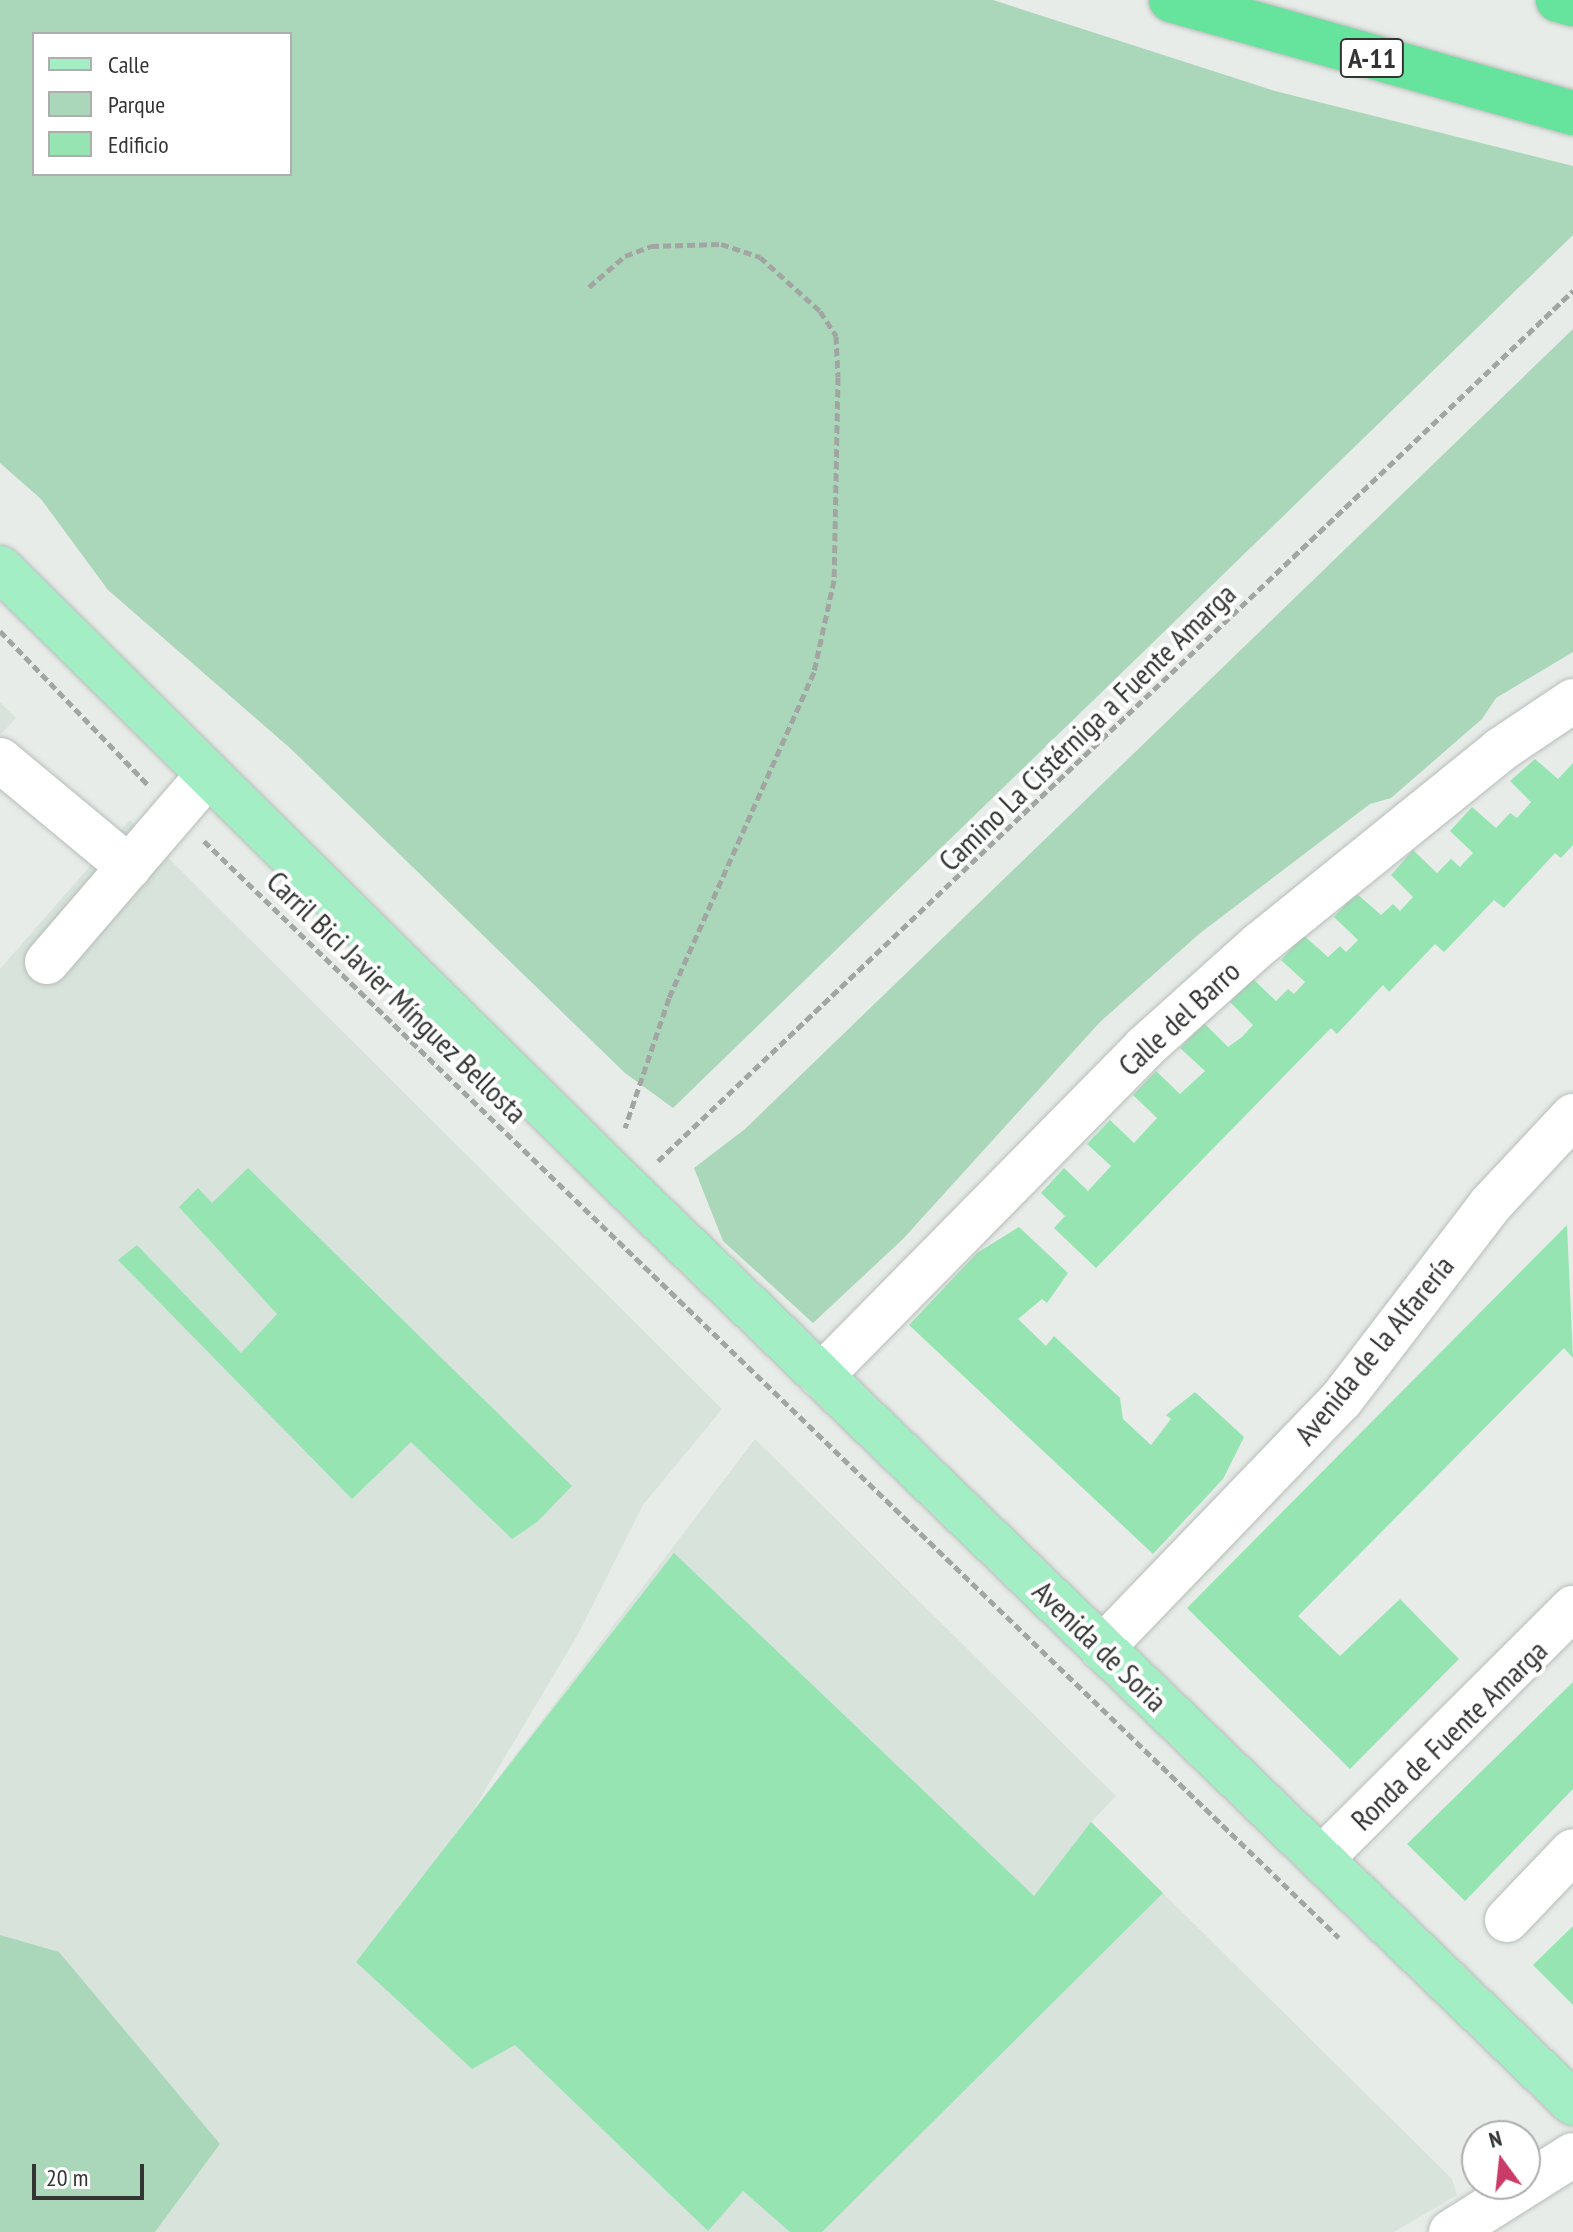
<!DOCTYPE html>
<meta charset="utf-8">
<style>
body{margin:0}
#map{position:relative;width:1573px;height:2232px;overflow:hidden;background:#e7ece8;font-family:"PT Sans Narrow",sans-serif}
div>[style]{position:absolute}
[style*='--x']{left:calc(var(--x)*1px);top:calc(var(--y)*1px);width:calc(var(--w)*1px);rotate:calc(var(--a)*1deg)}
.built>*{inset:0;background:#d7e3db}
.green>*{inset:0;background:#aad7ba}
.building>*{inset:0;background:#97e4b3}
.path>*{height:5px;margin-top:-2.5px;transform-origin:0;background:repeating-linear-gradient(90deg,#a2a6a3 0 8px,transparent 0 12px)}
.roads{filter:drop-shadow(0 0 2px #b7bdb9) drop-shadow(0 0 2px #b7bdb9)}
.minor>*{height:44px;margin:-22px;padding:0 22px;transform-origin:22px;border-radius:22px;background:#fff}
.major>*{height:44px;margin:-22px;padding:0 22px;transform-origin:22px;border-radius:22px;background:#a3eec4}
.highway>*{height:44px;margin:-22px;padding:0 22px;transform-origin:22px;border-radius:22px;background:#66e39c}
span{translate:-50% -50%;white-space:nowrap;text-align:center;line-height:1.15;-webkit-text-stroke:8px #fff;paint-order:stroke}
.shield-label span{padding:2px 6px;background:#fff;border:2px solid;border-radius:6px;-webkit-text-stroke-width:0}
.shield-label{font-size:28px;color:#333533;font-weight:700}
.street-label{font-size:30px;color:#333533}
.legend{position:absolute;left:32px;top:32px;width:260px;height:144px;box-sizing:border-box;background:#fff;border:2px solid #adaead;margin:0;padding:10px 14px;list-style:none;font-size:24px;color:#333533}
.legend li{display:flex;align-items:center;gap:16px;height:40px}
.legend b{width:40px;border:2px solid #adaead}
.north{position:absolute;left:1461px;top:2120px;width:80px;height:80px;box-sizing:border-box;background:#fff;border:2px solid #adaead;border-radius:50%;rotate:345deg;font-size:22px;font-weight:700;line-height:32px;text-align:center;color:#333533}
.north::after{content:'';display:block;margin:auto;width:28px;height:36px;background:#ca3c68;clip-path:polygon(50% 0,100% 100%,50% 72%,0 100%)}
.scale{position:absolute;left:32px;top:2164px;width:112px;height:36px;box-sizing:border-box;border:4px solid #333533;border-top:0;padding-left:10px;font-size:24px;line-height:28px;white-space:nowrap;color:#333533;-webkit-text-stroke:6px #fff;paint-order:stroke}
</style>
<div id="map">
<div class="built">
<div style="clip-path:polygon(0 702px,16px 718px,0 735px)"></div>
<div style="clip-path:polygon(130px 820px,722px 1409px,643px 1505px,577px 1636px,472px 1812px,755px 1439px,1116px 1796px,1091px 1822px,1452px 2179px,1457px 2195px,1394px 2232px,155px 2232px,220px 2144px,59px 1953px,0 1935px,0 969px)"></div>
</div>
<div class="green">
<div style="clip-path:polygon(evenodd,0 0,993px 0,1275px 91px,1573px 166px,1573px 235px,673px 1108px,625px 1073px,290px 748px,108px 590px,41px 499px,0 463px,0 0,290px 34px,290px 174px,34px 174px,34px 34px,290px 34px)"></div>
<div style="clip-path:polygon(1573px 329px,1573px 652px,1496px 698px,1482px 719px,1391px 798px,1370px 804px,1199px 934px,1100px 1022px,903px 1239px,813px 1323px,723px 1241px,694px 1168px,745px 1129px)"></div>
<div style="clip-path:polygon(0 1935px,59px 1952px,220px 2144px,155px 2232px,0 2232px)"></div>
</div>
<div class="building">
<div style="clip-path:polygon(1535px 759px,1558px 779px,1573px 763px,1573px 845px,1561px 858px,1555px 853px,1504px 908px,1494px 900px,1444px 952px,1435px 944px,1389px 992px,1383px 985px,1337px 1034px,1331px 1028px,1096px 1268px,1054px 1228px,1065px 1216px,1041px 1193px,1064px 1168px,1088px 1191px,1111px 1166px,1087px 1144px,1110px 1120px,1134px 1143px,1157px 1118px,1133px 1095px,1156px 1071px,1180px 1094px,1205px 1071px,1180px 1048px,1204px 1023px,1228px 1047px,1242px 1037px,1253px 1025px,1230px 1002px,1252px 978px,1276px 1001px,1288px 989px,1294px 994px,1305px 982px,1281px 960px,1303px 935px,1328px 957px,1340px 946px,1346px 952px,1358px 940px,1334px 917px,1356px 893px,1381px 915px,1393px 904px,1400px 911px,1413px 897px,1391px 875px,1413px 850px,1437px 873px,1451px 859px,1460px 867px,1473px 853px,1450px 831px,1472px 807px,1496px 828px,1510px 813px,1517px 818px,1531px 802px,1510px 781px)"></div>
<div style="clip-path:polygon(248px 1168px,572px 1486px,537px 1522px,512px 1539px,411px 1442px,352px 1499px,118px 1260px,137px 1245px,241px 1353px,277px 1314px,179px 1207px,198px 1188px,212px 1203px)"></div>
<div style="clip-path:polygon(1567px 1225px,1573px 1358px,1564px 1348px,1298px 1616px,1340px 1656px,1400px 1599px,1459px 1659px,1350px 1769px,1187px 1608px)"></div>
<div style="clip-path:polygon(1019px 1227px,1068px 1273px,1047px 1303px,1042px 1299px,1018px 1319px,1046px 1346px,1054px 1336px,1120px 1398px,1123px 1419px,1151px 1445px,1171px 1419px,1166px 1415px,1195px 1392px,1244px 1437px,1223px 1479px,1153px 1554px,909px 1325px,977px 1253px)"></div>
<div style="clip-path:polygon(674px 1553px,1034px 1896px,1091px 1822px,1163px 1893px,822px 2232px,790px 2232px,743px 2191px,708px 2231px,515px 2045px,472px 2069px,356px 1962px)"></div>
<div style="clip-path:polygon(1573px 1682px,1573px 1789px,1465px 1901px,1407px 1844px)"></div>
<div style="clip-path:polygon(1573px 1926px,1573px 2005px,1533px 1965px)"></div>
</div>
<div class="path">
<div style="--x:589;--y:287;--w:48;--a:-40.7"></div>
<div style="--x:625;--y:256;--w:28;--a:-21"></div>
<div style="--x:651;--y:246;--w:70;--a:-1.6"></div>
<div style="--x:721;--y:244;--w:41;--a:18.4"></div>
<div style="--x:760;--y:257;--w:81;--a:42"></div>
<div style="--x:820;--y:311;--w:30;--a:57"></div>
<div style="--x:836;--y:336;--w:41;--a:87.2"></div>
<div style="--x:838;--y:377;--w:203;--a:91.1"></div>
<div style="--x:834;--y:580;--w:94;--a:102.3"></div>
<div style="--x:814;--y:672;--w:357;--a:114"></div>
<div style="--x:669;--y:998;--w:137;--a:108.7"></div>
<div style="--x:0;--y:631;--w:215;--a:46.1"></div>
<div style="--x:204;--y:841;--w:1578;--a:44.02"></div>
<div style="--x:658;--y:1161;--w:1263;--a:-43.56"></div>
</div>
<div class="roads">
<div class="minor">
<div style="--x:0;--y:760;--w:168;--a:39.7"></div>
<div style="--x:47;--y:962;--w:245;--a:-49.3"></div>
<div style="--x:821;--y:1376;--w:460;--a:-45.4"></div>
<div style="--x:1144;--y:1048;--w:156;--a:-41.9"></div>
<div style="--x:1260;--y:944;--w:309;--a:-38.9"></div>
<div style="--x:1500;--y:750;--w:88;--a:-33.9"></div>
<div style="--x:1102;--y:1648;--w:344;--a:-46.1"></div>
<div style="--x:1341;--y:1400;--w:245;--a:-52.6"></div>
<div style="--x:1490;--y:1205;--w:122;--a:-47"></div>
<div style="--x:1321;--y:1859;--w:356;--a:-44.9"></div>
<div style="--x:1507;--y:1920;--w:95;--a:-46.3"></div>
<div style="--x:1451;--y:2232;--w:144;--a:-32.3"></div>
</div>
<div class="major">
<div style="--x:0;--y:568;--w:883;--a:44.68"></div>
<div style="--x:628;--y:1189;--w:1315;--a:44.04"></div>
</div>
<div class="highway">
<div style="--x:1171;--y:0;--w:418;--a:15.7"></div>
<div style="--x:1558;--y:0;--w:16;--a:15"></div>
</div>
</div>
<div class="shield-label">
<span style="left:1372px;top:58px">A-11</span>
</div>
<div class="street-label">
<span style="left:1087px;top:727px;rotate:-44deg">Camino La Cistérniga a Fuente Amarga</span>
<span style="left:397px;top:997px;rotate:44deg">Carril Bici Javier Mínguez Bellosta</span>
<span style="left:1179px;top:1018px;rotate:-43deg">Calle del Barro</span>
<span style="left:1374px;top:1350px;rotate:-51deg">Avenida de la Alfarería</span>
<span style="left:1100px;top:1646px;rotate:44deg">Avenida de Soria</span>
<span style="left:1449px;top:1735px;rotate:-44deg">Ronda de Fuente Amarga</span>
</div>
<ul class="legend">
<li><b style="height:10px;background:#a3eec4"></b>Calle</li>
<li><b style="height:22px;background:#aad7ba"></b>Parque</li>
<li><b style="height:22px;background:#97e4b3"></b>Edificio</li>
</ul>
<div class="north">N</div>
<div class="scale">20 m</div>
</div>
